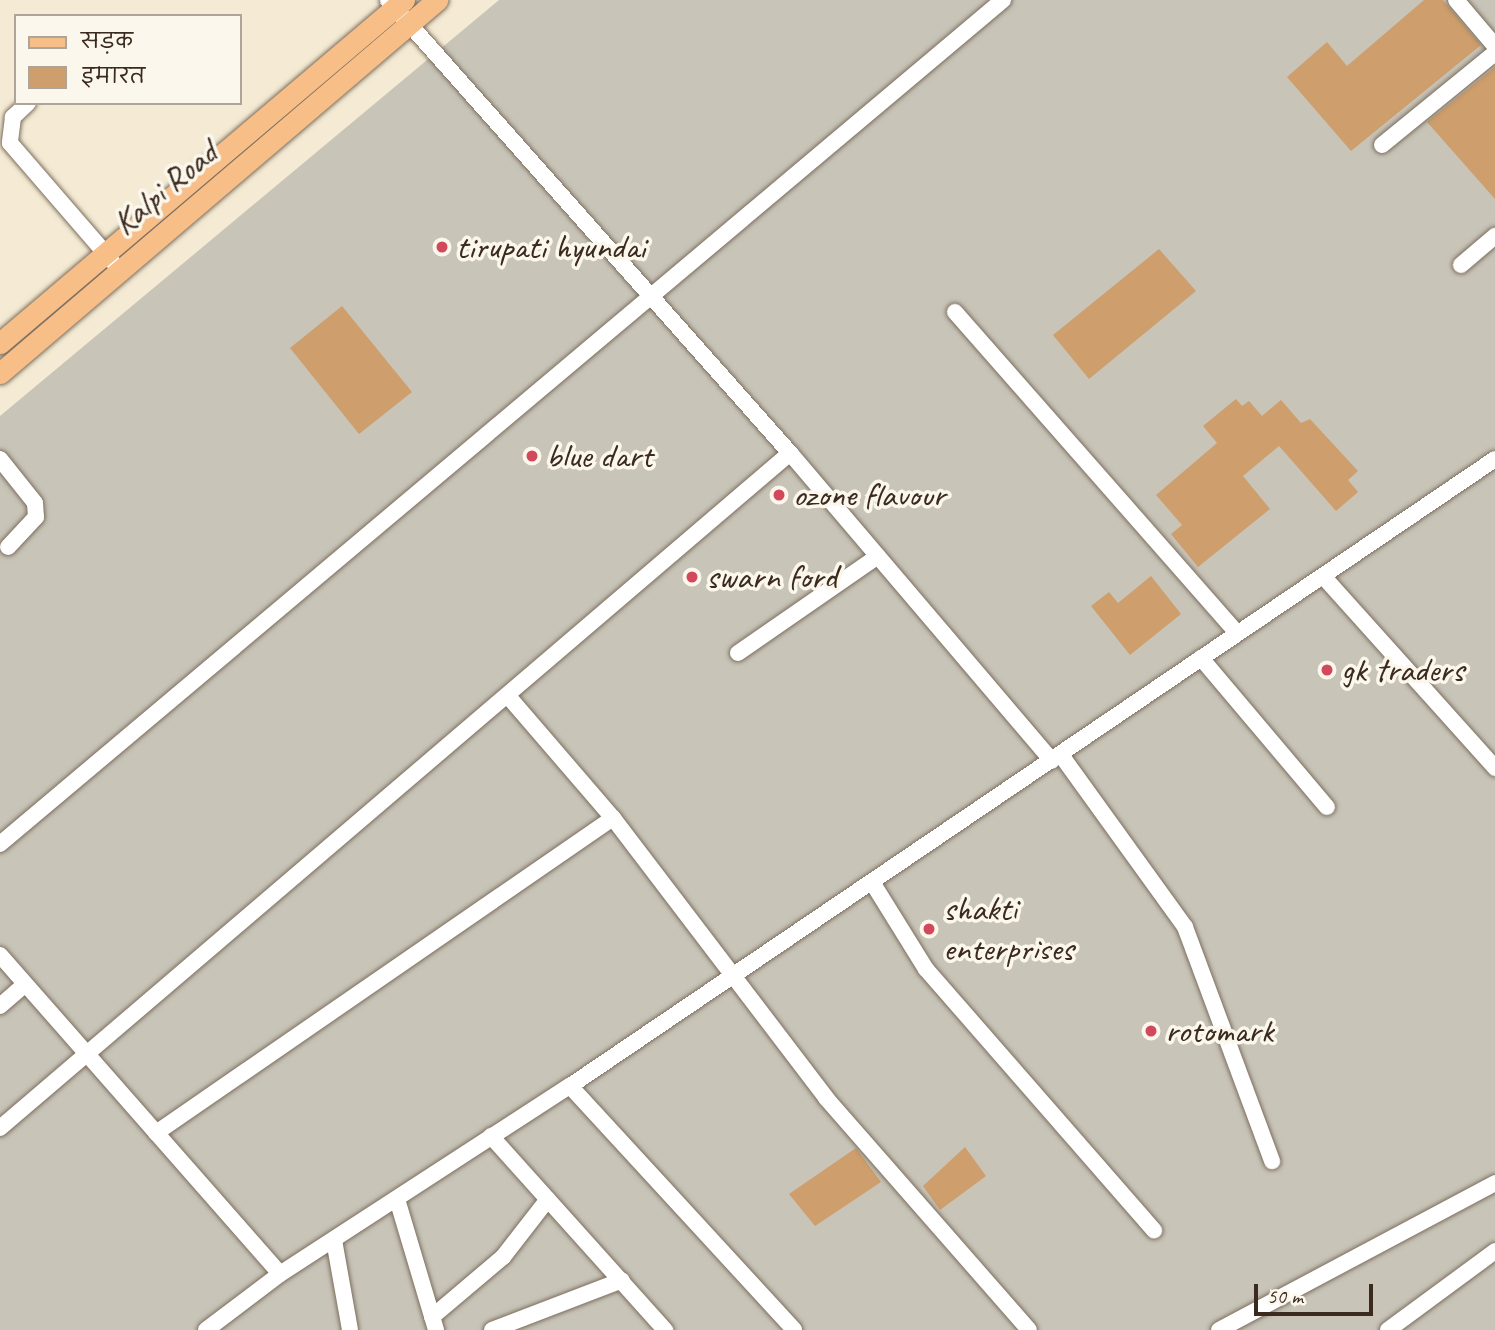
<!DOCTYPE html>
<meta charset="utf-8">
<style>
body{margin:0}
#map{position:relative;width:1495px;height:1330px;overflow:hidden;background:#f5ebd4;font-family:Caveat,"Playpen Sans Deva",sans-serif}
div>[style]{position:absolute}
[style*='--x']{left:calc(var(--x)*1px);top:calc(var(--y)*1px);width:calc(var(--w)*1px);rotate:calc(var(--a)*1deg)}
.industrial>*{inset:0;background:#c8c4b8}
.building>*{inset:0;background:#ce9e6c}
.roads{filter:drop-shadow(0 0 2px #7c6e5e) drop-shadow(0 0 2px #7c6e5e)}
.minor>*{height:16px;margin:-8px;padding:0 8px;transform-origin:8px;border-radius:8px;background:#fff}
.major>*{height:21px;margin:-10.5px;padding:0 10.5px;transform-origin:10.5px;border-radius:10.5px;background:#f7be88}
.dots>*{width:19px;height:19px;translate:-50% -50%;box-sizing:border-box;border:4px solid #fbf7ec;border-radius:50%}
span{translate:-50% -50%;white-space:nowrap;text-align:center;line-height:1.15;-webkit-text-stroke:7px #fbf7ec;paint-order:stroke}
.street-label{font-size:35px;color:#3b2a1e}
.poi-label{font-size:35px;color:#3b2a1e}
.left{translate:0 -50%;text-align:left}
.legend{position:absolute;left:14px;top:14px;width:228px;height:91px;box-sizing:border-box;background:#fbf7ec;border:2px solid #aea59a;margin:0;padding:9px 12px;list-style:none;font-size:21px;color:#3b2a1e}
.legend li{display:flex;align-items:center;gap:14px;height:35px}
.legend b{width:35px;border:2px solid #aea59a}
.scale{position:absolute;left:1254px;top:1284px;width:119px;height:32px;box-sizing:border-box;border:4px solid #3b2a1e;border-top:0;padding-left:9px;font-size:21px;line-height:24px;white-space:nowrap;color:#3b2a1e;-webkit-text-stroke:5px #fbf7ec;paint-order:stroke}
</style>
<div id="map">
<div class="industrial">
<div style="clip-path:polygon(499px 0,1495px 0,1495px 1330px,0 1330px,0 416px)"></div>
</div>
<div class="building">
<div style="clip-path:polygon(1424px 0,1443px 0,1481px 45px,1351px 151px,1287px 77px,1327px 42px,1347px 66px)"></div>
<div style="clip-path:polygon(1495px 67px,1495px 199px,1427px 122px)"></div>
<div style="clip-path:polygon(1159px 249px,1196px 291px,1089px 379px,1053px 335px)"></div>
<div style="clip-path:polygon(342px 306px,412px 392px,359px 434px,290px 348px)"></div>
<div style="clip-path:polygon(1236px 399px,1242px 406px,1249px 401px,1262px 416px,1281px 400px,1301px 423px,1310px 419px,1358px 471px,1348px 480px,1358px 492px,1336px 511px,1279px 446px,1243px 476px,1270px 509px,1198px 567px,1171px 534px,1182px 525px,1156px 495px,1217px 443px,1203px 426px)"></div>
<div style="clip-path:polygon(1151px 576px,1181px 614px,1130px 655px,1091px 606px,1109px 592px,1118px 603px)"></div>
<div style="clip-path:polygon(965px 1147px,986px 1176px,940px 1210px,923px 1186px)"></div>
<div style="clip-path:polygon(856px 1148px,881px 1182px,815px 1226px,789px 1194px)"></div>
</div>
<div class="roads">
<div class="minor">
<div style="--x:388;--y:0;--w:606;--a:48.41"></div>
<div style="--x:790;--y:453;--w:404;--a:49.6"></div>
<div style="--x:1456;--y:0;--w:60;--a:49.7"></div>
<div style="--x:28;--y:103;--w:21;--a:137"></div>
<div style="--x:13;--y:117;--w:26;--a:97"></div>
<div style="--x:10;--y:143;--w:156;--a:49.2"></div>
<div style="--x:1382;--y:145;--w:146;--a:-39.2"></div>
<div style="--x:1461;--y:265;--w:45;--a:-40.5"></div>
<div style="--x:955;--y:312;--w:427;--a:48.7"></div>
<div style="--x:0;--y:459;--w:56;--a:51.5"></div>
<div style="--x:35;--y:503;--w:14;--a:86"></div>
<div style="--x:36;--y:517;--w:41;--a:133"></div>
<div style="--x:1323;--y:576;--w:258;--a:48.1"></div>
<div style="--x:738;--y:653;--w:170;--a:-34.7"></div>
<div style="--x:1201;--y:658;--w:195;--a:49.8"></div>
<div style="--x:508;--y:696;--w:161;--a:49.3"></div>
<div style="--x:613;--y:818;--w:352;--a:52.7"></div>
<div style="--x:826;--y:1098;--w:308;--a:48.8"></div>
<div style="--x:1061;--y:755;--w:212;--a:54.2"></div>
<div style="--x:1185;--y:927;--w:250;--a:69.6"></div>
<div style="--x:0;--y:844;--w:1311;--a:-40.08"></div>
<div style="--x:872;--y:882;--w:102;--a:58.2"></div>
<div style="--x:926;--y:969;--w:347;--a:48.9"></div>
<div style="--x:0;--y:955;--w:424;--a:48.7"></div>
<div style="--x:0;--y:1006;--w:33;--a:-41"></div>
<div style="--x:570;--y:1086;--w:331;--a:47.4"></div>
<div style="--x:0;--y:1128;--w:1039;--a:-40.51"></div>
<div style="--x:156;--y:1133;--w:555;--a:-34.58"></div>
<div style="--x:491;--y:1136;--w:261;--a:48.1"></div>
<div style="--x:397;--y:1199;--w:137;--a:73.4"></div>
<div style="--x:334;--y:1240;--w:91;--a:79.9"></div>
<div style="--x:432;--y:1317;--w:93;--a:-40.2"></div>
<div style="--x:503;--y:1257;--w:73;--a:-52.2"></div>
<div style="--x:206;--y:1330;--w:93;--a:-37.1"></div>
<div style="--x:280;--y:1274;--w:346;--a:-33"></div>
<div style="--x:570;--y:1086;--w:1117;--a:-34.13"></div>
<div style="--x:492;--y:1330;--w:139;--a:-21"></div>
<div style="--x:1219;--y:1330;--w:313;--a:-28"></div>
<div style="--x:1388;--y:1330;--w:133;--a:-36.4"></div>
</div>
<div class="major">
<div style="--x:0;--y:343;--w:530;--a:-40.33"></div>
<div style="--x:0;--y:373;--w:575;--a:-40.48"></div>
</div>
</div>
<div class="dots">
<div style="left:442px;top:247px;background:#d1495b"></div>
<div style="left:532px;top:456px;background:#d1495b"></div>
<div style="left:779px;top:495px;background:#d1495b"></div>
<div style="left:692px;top:577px;background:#d1495b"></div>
<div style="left:1327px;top:670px;background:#d1495b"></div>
<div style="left:929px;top:929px;background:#d1495b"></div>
<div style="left:1151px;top:1031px;background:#d1495b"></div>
</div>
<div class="street-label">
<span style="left:165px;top:188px;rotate:-40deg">Kalpi Road</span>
</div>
<div class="poi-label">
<span class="left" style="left:456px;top:247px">tirupati hyundai</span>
<span class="left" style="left:546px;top:456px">blue dart</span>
<span class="left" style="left:793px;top:495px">ozone flavour</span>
<span class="left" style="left:706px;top:577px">swarn ford</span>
<span class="left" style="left:1341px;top:670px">gk traders</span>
<span class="left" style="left:943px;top:929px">shakti<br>enterprises</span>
<span class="left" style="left:1165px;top:1031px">rotomark</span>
</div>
<ul class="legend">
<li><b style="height:9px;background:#f7be88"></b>सड़क</li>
<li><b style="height:19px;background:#ce9e6c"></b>इमारत</li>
</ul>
<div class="scale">50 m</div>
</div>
